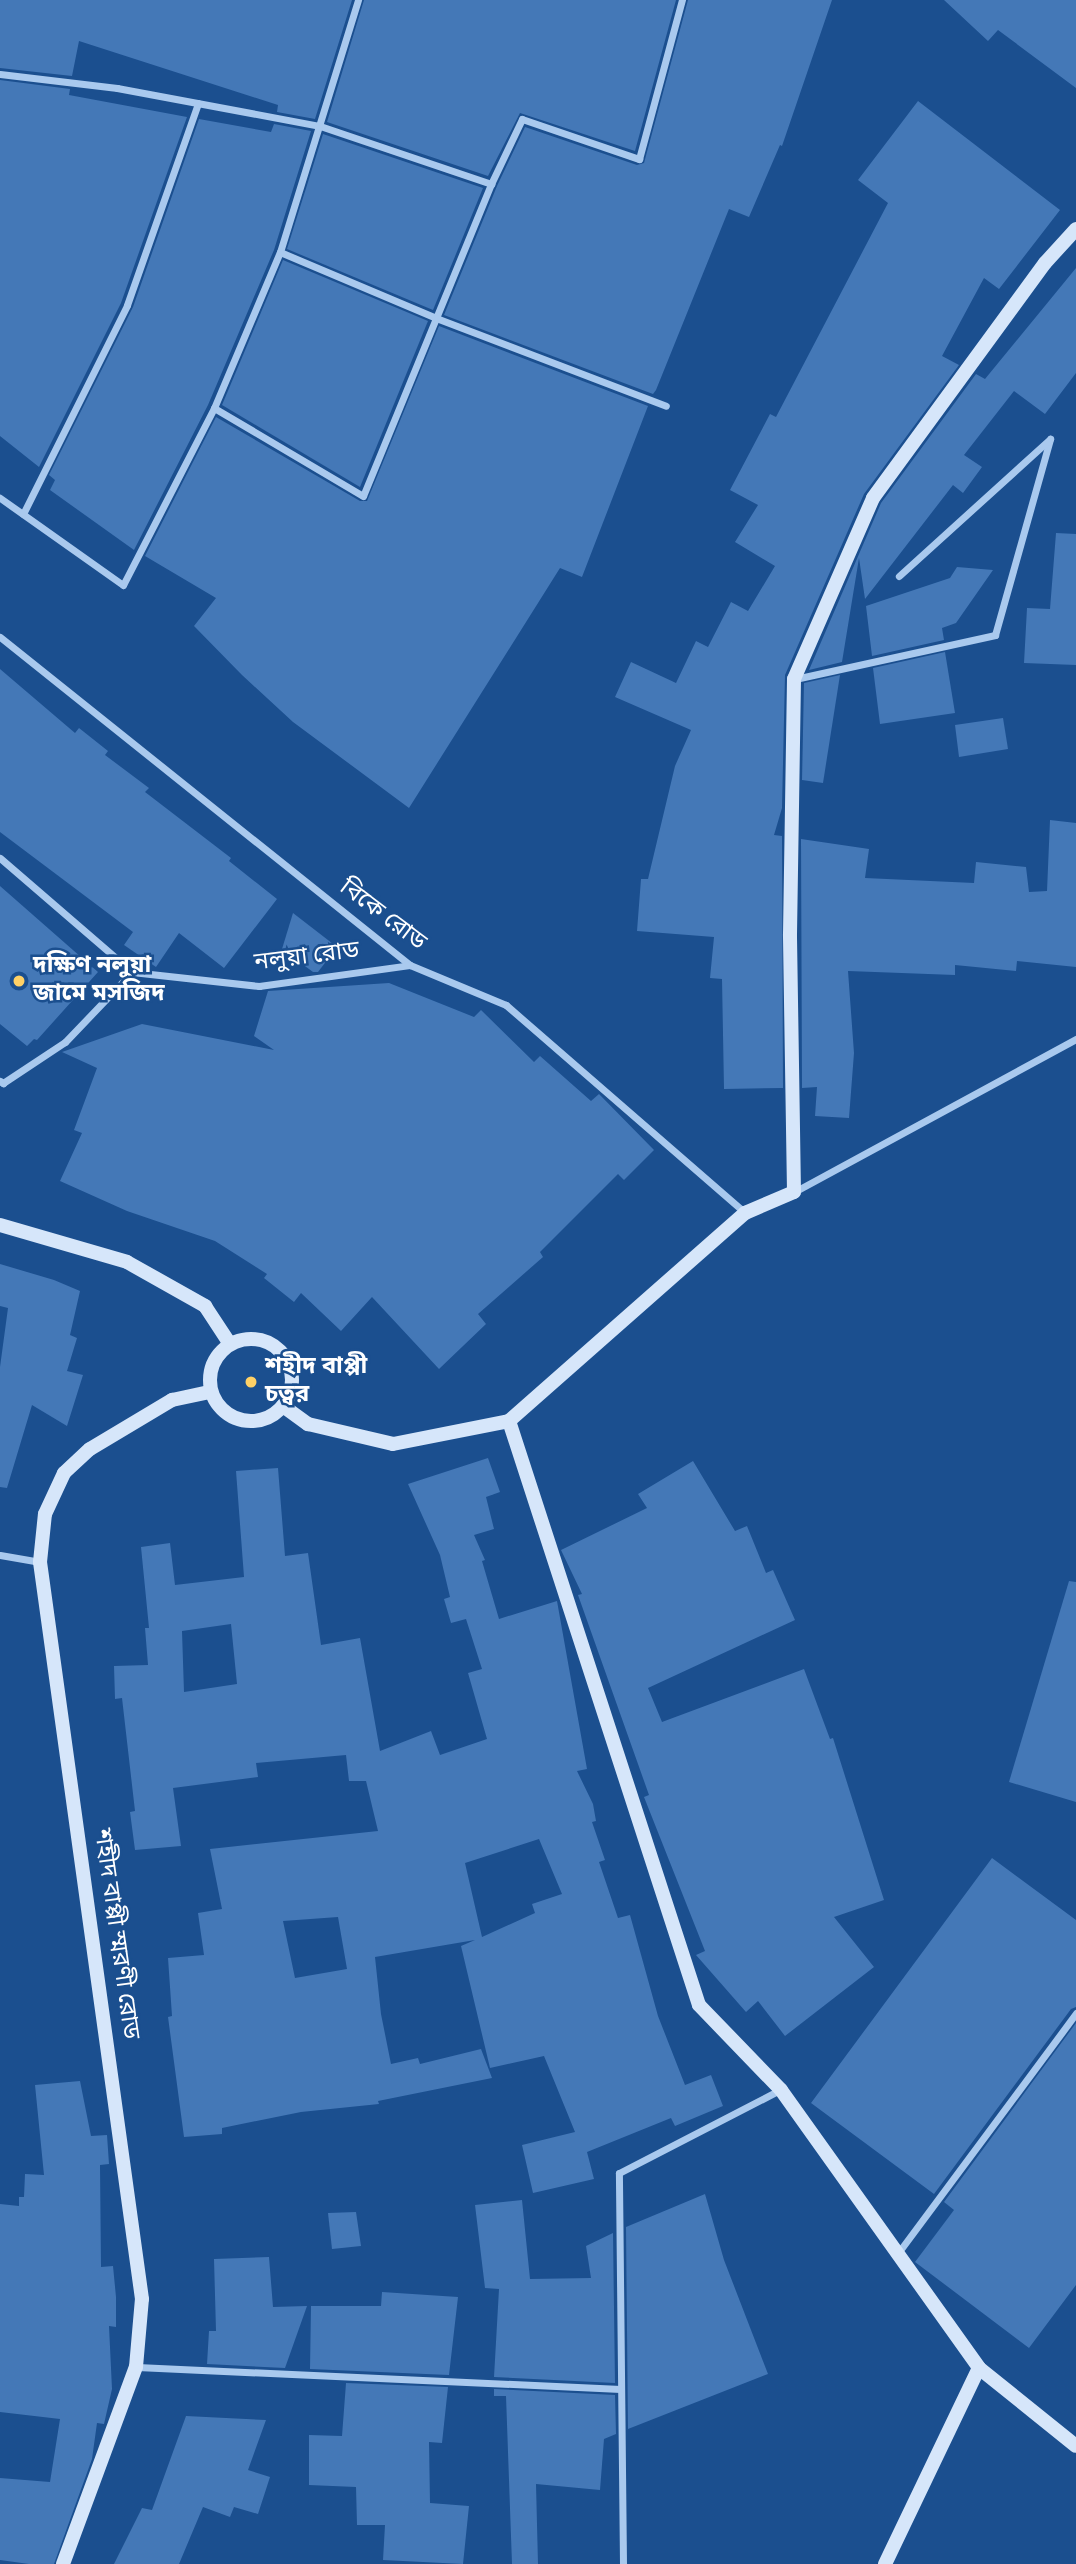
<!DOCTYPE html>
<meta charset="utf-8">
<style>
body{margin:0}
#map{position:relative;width:1076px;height:2564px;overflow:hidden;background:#1b4f8f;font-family:Overpass,"Noto Sans Bengali",sans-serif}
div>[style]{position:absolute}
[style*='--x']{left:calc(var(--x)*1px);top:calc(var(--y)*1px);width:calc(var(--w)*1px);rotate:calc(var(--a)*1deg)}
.building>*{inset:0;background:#4478b7}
.street>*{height:7px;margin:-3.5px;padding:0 3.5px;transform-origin:3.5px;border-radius:3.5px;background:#a9c9ee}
.secondary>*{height:14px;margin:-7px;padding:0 7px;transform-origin:7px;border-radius:7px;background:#d6e6fa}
.secondary>.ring{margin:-7px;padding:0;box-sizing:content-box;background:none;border:14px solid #d6e6fa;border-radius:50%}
.dots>*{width:19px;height:19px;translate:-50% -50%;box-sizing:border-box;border:4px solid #1b4f8f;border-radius:50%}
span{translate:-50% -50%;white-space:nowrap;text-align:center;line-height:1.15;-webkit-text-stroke:5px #1b4f8f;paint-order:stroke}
.street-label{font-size:24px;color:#fff}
.poi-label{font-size:24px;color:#fff;font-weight:700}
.left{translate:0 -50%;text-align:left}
</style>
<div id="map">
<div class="building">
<div style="clip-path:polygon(0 0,352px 0,315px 119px,277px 112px,278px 105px,79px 41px,72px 76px,0 68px)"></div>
<div style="clip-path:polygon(364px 0,676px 0,635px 151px,520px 113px,488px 176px,327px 122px)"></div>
<div style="clip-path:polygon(688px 0,832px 0,782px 146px,780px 145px,749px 217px,729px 209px,656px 390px,653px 394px,444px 315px,497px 186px,525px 127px,637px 165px,644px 163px)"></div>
<div style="clip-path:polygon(944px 0,1076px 0,1076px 88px,998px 30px,988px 41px)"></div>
<div style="clip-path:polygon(0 80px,70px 89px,69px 95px,187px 117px,121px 303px,39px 467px,0 436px)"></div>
<div style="clip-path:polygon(918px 101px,1060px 210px,999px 289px,984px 278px,942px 356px,959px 365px,864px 494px,785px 675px,782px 808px,774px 835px,782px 836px,783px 1088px,724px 1089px,722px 979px,710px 978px,714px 937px,637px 931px,641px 879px,648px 879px,675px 766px,691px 730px,615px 697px,631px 662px,676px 683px,696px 641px,708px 647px,731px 602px,748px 611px,775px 566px,735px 542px,758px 505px,730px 490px,770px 414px,776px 417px,888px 203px,858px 180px)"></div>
<div style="clip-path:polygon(199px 119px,271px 132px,274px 124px,311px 131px,274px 250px,208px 405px,134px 550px,50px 490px,55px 480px,49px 475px,133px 307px)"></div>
<div style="clip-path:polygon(323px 134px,483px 188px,433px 310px,287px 249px)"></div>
<div style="clip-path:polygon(283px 260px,428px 321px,360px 487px,222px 405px)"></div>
<div style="clip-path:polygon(1076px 268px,1076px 373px,1045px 414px,1014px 391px,964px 455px,982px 467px,963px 493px,953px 485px,865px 599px,859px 558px,842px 662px,809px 670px,881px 503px,976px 374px,985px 379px)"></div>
<div style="clip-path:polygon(439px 326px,648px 406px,582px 577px,560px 568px,409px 808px,293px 722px,242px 675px,194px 626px,216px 598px,145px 556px,216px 417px,360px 501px,367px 501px)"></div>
<div style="clip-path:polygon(1056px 533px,1076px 534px,1076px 665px,1024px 663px,1027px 608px,1050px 609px)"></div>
<div style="clip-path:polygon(957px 567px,993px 570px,956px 623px,942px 628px,944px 640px,872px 656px,866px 606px,950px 578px)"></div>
<div style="clip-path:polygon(945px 652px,955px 713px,880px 724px,873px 668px)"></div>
<div style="clip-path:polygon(0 669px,75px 733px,79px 728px,108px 751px,105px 755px,149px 788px,145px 792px,231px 858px,229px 861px,277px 899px,224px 968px,179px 933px,156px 967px,124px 945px,133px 932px,0 832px)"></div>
<div style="clip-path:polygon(840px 675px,823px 783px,802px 780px,804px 683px)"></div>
<div style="clip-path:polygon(1003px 718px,1008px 749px,959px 757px,955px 725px)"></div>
<div style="clip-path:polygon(1050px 820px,1076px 823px,1076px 967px,1017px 961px,1016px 971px,955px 965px,955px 975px,848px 971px,854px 1053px,849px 1118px,815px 1116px,817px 1087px,802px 1088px,801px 839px,869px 849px,865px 878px,974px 883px,976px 862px,1026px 867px,1029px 892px,1047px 891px)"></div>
<div style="clip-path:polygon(0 886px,98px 972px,37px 1040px,34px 1039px,27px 1046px,0 1024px)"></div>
<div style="clip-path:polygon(293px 913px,337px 947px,318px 972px,313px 972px,282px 949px)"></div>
<div style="clip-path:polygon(389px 983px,474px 1017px,481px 1010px,534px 1062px,540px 1056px,591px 1101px,599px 1094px,654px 1150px,624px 1180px,618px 1174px,540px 1252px,543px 1257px,478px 1314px,486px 1324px,439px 1369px,372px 1297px,341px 1331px,301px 1293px,294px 1302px,264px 1278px,267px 1274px,215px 1241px,127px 1211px,60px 1181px,82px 1133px,74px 1130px,97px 1068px,62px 1052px,142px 1024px,274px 1050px,254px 1036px,268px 991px)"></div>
<div style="clip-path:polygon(0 1264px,54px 1280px,80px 1291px,70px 1335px,77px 1338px,67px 1371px,83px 1375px,67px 1426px,32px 1405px,7px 1488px,0 1487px,0 1367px,8px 1308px,0 1306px)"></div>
<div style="clip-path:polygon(evenodd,488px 1458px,500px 1492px,486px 1497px,494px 1529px,474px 1535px,485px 1560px,482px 1561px,499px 1619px,557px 1601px,587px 1769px,577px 1771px,593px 1804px,596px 1821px,592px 1822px,605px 1860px,599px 1862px,618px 1918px,630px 1915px,658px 2016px,685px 2085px,711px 2075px,723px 2106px,675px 2126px,671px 2118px,587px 2152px,594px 2179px,533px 2193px,522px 2145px,575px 2132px,544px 2056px,490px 2068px,461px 1946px,475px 1940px,375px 1957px,381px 2014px,391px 2064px,418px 2058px,420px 2064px,481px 2049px,492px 2078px,378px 2101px,379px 2104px,301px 2112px,222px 2128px,222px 2134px,184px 2137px,168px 2017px,172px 2016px,168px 1958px,204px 1955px,198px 1913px,222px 1909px,210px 1849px,378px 1831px,366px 1781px,349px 1781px,346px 1755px,256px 1763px,258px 1777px,173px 1788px,181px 1846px,135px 1850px,130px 1812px,135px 1811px,122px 1698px,115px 1699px,114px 1666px,148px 1665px,145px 1628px,149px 1628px,141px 1547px,170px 1543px,175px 1585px,244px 1577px,236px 1471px,278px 1468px,285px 1556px,308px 1553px,321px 1645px,360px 1638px,380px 1751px,431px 1731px,440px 1755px,487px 1739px,468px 1673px,482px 1669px,466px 1619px,451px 1623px,444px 1599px,450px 1597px,440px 1555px,408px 1484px,488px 1458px,231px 1624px,237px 1684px,184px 1692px,182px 1631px,231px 1624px,488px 1458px,539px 1839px,562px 1894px,532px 1904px,535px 1913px,482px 1937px,465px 1863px,539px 1839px,488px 1458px,338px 1917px,347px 1969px,295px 1978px,283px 1921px,338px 1917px)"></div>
<div style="clip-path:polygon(693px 1461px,735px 1531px,747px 1526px,766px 1573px,773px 1570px,795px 1620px,648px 1688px,662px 1722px,804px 1669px,830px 1739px,833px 1738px,884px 1900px,834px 1917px,874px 1967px,785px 2036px,758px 2001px,746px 2012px,696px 1955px,705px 1951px,644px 1797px,649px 1795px,578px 1595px,582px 1594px,561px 1550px,647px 1508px,638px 1494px)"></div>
<div style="clip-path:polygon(1069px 1581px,1076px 1582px,1076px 1802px,1009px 1782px)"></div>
<div style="clip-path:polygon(992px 1858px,1076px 1920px,1076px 2007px,1071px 2009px,934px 2194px,811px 2103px)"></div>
<div style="clip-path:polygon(1076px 2023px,1076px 2285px,1029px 2348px,915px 2262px,954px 2210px,944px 2202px)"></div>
<div style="clip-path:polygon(80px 2081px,91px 2136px,107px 2135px,109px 2164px,100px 2165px,101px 2267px,113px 2266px,116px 2297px,116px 2327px,109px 2326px,112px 2389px,104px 2424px,97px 2423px,92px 2459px,54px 2564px,29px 2564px,0 2560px,0 2478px,50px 2482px,60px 2419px,0 2412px,0 2204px,19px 2206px,19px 2197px,24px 2197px,25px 2174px,44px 2175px,35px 2085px)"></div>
<div style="clip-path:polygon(705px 2194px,724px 2260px,768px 2374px,628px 2429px,626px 2227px)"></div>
<div style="clip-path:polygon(522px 2200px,530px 2279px,591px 2278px,586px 2246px,613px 2233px,615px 2383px,494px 2377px,499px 2289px,485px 2288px,475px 2205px)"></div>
<div style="clip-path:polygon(356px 2212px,361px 2246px,332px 2249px,328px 2213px)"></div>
<div style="clip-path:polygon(269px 2257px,273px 2307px,307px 2306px,285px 2368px,207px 2364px,209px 2331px,216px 2331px,214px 2259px)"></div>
<div style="clip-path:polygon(382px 2292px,458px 2297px,449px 2375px,310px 2369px,311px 2306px,381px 2306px)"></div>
<div style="clip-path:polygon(346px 2383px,448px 2387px,442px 2443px,429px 2442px,430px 2503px,469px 2506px,463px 2564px,383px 2560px,385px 2525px,357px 2525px,356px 2487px,309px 2485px,309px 2435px,342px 2436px)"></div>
<div style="clip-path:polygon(494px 2389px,615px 2395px,616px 2434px,604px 2439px,600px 2490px,536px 2484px,538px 2564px,512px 2564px,506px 2396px,494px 2396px)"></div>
<div style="clip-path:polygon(186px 2416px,266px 2420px,248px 2470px,270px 2477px,258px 2514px,234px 2507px,230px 2517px,203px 2507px,179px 2564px,114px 2564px,142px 2508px,152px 2510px)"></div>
</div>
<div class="street">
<div style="--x:0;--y:74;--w:118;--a:6.8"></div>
<div style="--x:117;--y:88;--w:207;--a:10.6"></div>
<div style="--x:320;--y:126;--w:181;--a:18.7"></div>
<div style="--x:491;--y:184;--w:337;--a:112.3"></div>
<div style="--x:363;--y:496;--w:173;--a:-149.4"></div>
<div style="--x:214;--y:408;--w:199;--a:117.2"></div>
<div style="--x:123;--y:585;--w:151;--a:-144.7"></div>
<div style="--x:491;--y:184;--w:72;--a:-64.5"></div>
<div style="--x:522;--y:119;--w:124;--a:18.9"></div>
<div style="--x:639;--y:159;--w:165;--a:-74.9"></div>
<div style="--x:280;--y:252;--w:264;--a:-72.8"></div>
<div style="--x:214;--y:408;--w:169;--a:-67.1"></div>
<div style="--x:280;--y:252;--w:169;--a:22.9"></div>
<div style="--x:436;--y:318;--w:246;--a:20.9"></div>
<div style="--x:23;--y:514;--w:233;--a:-63.5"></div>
<div style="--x:127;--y:305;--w:214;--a:-70.6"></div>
<div style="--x:0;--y:637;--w:525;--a:38.66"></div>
<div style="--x:410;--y:965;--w:104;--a:22.6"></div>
<div style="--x:506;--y:1005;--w:317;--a:41"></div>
<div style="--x:795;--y:679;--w:205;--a:-12.4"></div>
<div style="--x:995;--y:635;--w:204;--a:-74.3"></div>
<div style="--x:1050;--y:439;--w:204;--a:137.8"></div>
<div style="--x:0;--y:858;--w:174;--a:40.8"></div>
<div style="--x:0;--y:1081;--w:4;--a:34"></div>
<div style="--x:3;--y:1083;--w:74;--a:-33.5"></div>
<div style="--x:65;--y:1042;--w:97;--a:-46.3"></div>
<div style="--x:132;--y:972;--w:128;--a:6.3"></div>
<div style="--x:259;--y:986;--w:152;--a:-7.9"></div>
<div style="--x:794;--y:1192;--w:321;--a:-28.5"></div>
<div style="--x:0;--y:1555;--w:41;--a:9.9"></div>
<div style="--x:898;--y:2253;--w:299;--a:-53.4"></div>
<div style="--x:137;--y:2367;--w:484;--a:2.6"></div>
<div style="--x:623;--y:2564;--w:391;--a:-90.6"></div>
<div style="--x:619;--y:2173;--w:181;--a:-27.3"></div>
</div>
<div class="secondary">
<div style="--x:0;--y:1225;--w:132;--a:16.2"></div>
<div style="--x:127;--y:1262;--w:90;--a:29.4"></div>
<div style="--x:205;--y:1306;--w:45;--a:56.7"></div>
<div class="ring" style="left:210px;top:1339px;width:68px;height:68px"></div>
<div style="--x:283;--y:1406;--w:31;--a:36"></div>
<div style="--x:308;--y:1424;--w:87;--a:13.2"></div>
<div style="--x:393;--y:1444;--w:118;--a:-11.2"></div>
<div style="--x:509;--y:1421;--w:315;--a:-41.4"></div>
<div style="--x:745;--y:1213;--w:53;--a:-23.2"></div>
<div style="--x:794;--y:1192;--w:258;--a:-90.9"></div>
<div style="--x:790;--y:934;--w:255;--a:-89.1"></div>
<div style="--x:794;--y:679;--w:197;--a:-66.4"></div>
<div style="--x:873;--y:498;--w:291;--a:-53.8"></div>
<div style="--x:1045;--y:263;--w:46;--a:-47.6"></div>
<div style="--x:509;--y:1421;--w:614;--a:71.98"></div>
<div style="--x:699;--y:2005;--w:118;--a:46"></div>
<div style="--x:781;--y:2090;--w:341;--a:54.5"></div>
<div style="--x:979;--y:2368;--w:124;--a:38.8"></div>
<div style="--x:63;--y:2564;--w:210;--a:-69.7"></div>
<div style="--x:136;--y:2367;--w:68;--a:-85"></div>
<div style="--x:142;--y:2299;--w:744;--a:-97.88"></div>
<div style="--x:40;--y:1562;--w:48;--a:-84.1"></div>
<div style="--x:45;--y:1514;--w:45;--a:-65.1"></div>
<div style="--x:64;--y:1473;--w:35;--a:-43"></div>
<div style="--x:90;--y:1449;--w:96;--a:-30.9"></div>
<div style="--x:172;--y:1400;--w:40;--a:-12"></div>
<div style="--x:885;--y:2564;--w:217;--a:-64.4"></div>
</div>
<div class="dots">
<div style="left:19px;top:981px;background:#ffd166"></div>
<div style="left:251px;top:1382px;background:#ffd166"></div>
</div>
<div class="street-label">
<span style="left:382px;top:916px;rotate:37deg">বিকে রোড</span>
<span style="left:307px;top:958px;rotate:-7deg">নলুয়া রোড</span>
<span style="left:115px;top:1934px;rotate:82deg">শহীদ বাপ্পী স্মরণী রোড</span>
</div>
<div class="poi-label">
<span class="left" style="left:33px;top:981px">দক্ষিণ নলুয়া<br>জামে মসজিদ</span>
<span class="left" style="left:265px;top:1382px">শহীদ বাপ্পী<br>চত্বর</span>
</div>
</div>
